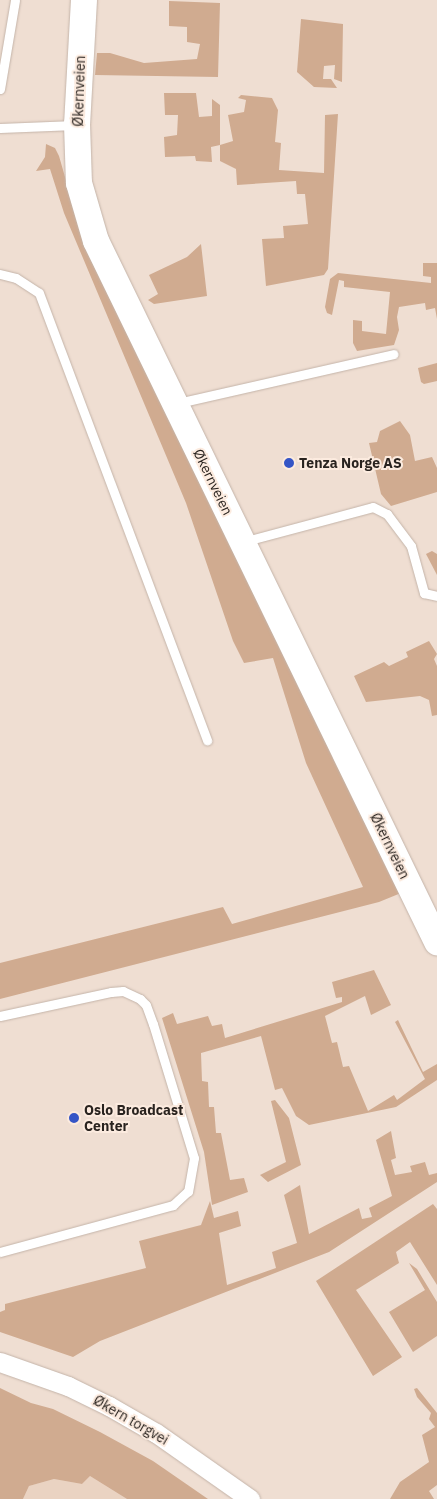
<!DOCTYPE html>
<meta charset="utf-8">
<style>
body{margin:0}
#map{position:relative;width:437px;height:1499px;overflow:hidden;background:#efded2;font-family:"IBM Plex Sans",sans-serif}
div>[style]{position:absolute}
[style*='--x']{left:calc(var(--x)*1px);top:calc(var(--y)*1px);width:calc(var(--w)*1px);rotate:calc(var(--a)*1deg)}
.built>*{inset:0;background:#ead3c2}
.green>*{inset:0;background:#d0ab90}
.roads{filter:drop-shadow(0 0 1px #c4b4a9) drop-shadow(0 0 1px #c4b4a9)}
.lane>*{height:9px;margin:-4.5px;padding:0 4.5px;transform-origin:4.5px;border-radius:4.5px;background:#fff}
.street>*{height:19px;margin:-9.5px;padding:0 9.5px;transform-origin:9.5px;border-radius:9.5px;background:#fff}
.secondary>*{height:26px;margin:-13px;padding:0 13px;transform-origin:13px;border-radius:13px;background:#fff}
.dots>*{width:14px;height:14px;translate:-50% -50%;box-sizing:border-box;border:2px solid #fcebdf;border-radius:50%}
span{translate:-50% -50%;white-space:nowrap;text-align:center;line-height:1.15;-webkit-text-stroke:4px #fcebdf;paint-order:stroke}
.street-label{font-size:14px;color:#29231f}
.poi-label{font-size:14px;color:#29231f;font-weight:700}
.left{translate:0 -50%;text-align:left}
</style>
<div id="map">
<div class="built">
<div style="clip-path:polygon(90px 1476px,127px 1499px,23px 1499px,29px 1486px,54px 1479px,82px 1484px)"></div>
</div>
<div class="green">
<div style="clip-path:polygon(169px 1px,220px 3px,218px 77px,95px 75px,97px 53px,110px 53px,144px 63px,197px 59px,200px 44px,187px 42px,187px 27px,169px 26px)"></div>
<div style="clip-path:polygon(301px 19px,343px 24px,342px 82px,334px 79px,335px 65px,324px 66px,323px 79px,331px 79px,337px 88px,314px 87px,297px 72px)"></div>
<div style="clip-path:polygon(164px 93px,196px 93px,199px 117px,212px 116px,212px 99px,220px 105px,220px 145px,233px 141px,228px 115px,244px 112px,246px 100px,238px 98px,241px 95px,272px 98px,278px 110px,275px 142px,281px 143px,279px 170px,324px 173px,325px 115px,338px 114px,328px 269px,324px 275px,266px 286px,262px 239px,284px 238px,283px 226px,308px 224px,305px 194px,297px 194px,296px 181px,237px 185px,236px 169px,220px 161px,220px 145px,211px 147px,212px 162px,196px 161px,195px 156px,165px 157px,164px 137px,177px 135px,178px 115px,165px 115px)"></div>
<div style="clip-path:polygon(46px 144px,55px 148px,59px 156px,86px 250px,401px 893px,379px 902px,0 999px,0 963px,223px 907px,232px 924px,363px 887px,306px 763px,273px 658px,244px 663px,233px 641px,186px 503px,64px 213px,50px 169px,36px 171px,45px 157px)"></div>
<div style="clip-path:polygon(201px 244px,207px 296px,154px 304px,148px 300px,158px 294px,149px 275px,187px 257px)"></div>
<div style="clip-path:polygon(423px 263px,437px 263px,437px 319px,435px 308px,426px 310px,425px 303px,399px 307px,397px 317px,399px 330px,394px 345px,357px 351px,353px 343px,353px 320px,362px 321px,362px 331px,386px 334px,390px 292px,344px 287px,344px 281px,339px 280px,332px 315px,327px 313px,325px 307px,330px 279px,338px 273px,431px 283px,431px 277px,423px 276px)"></div>
<div style="clip-path:polygon(437px 363px,437px 381px,424px 384px,421px 382px,418px 368px)"></div>
<div style="clip-path:polygon(400px 421px,410px 435px,415px 461px,432px 457px,437px 468px,437px 492px,391px 506px,381px 494px,369px 443px,377px 442px,380px 431px)"></div>
<div style="clip-path:polygon(432px 551px,437px 554px,437px 575px,426px 554px)"></div>
<div style="clip-path:polygon(429px 641px,437px 654px,434px 659px,437px 666px,437px 715px,432px 716px,429px 700px,420px 696px,366px 702px,354px 676px,384px 662px,389px 666px,408px 657px,406px 652px)"></div>
<div style="clip-path:polygon(374px 970px,391px 1005px,371px 1015px,365px 996px,325px 1016px,332px 1043px,337px 1042px,343px 1067px,349px 1066px,368px 1111px,394px 1095px,397px 1100px,425px 1079px,395px 1022px,398px 1020px,423px 1072px,437px 1064px,437px 1080px,396px 1107px,309px 1125px,296px 1116px,282px 1088px,275px 1090px,261px 1036px,201px 1053px,202px 1081px,208px 1082px,209px 1107px,214px 1107px,216px 1133px,221px 1133px,230px 1180px,244px 1178px,248px 1192px,212px 1205px,204px 1152px,162px 1018px,173px 1013px,177px 1024px,208px 1016px,212px 1026px,222px 1024px,225px 1038px,342px 1002px,342px 997px,336px 998px,332px 982px)"></div>
<div style="clip-path:polygon(275px 1100px,289px 1118px,301px 1165px,268px 1182px,260px 1175px,286px 1162px,271px 1101px)"></div>
<div style="clip-path:polygon(391px 1131px,396px 1158px,391px 1160px,395px 1175px,412px 1172px,410px 1166px,425px 1162px,429px 1175px,437px 1173px,437px 1182px,329px 1252px,100px 1341px,73px 1357px,0 1332px,0 1312px,5px 1310px,5px 1304px,146px 1268px,139px 1241px,201px 1225px,210px 1201px,214px 1218px,238px 1211px,241px 1226px,219px 1233px,227px 1285px,276px 1268px,272px 1252px,297px 1243px,284px 1195px,300px 1185px,309px 1234px,359px 1208px,362px 1219px,372px 1217px,369px 1208px,392px 1196px,376px 1140px)"></div>
<div style="clip-path:polygon(433px 1204px,437px 1209px,437px 1285px,410px 1242px,396px 1252px,399px 1263px,356px 1290px,402px 1357px,373px 1376px,316px 1281px)"></div>
<div style="clip-path:polygon(409px 1263px,417px 1269px,437px 1302px,437px 1336px,413px 1352px,389px 1312px,425px 1290px)"></div>
<div style="clip-path:polygon(0 1388px,31px 1403px,53px 1409px,100px 1432px,153px 1461px,208px 1499px,127px 1499px,90px 1476px,82px 1484px,54px 1479px,29px 1486px,23px 1499px,0 1499px)"></div>
<div style="clip-path:polygon(417px 1388px,437px 1413px,437px 1485px,429px 1491px,434px 1499px,390px 1499px,400px 1482px,429px 1462px,422px 1435px,435px 1427px,429px 1419px,431px 1413px,417px 1397px,414px 1389px)"></div>
</div>
<div class="roads">
<div class="lane">
<div style="--x:0;--y:89;--w:90;--a:-80.4"></div>
<div style="--x:0;--y:128;--w:75;--a:-2.3"></div>
<div style="--x:0;--y:274;--w:16;--a:14"></div>
<div style="--x:16;--y:278;--w:27;--a:33"></div>
<div style="--x:39;--y:293;--w:478;--a:69.4"></div>
<div style="--x:178;--y:403;--w:221;--a:-12.8"></div>
<div style="--x:246;--y:541;--w:131;--a:-15"></div>
<div style="--x:373;--y:507;--w:16;--a:27"></div>
<div style="--x:387;--y:514;--w:40;--a:53"></div>
<div style="--x:411;--y:546;--w:49;--a:74.5"></div>
<div style="--x:424;--y:593;--w:13;--a:13"></div>
<div style="--x:0;--y:1016;--w:114;--a:-12.2"></div>
<div style="--x:111;--y:992;--w:12;--a:-5"></div>
<div style="--x:123;--y:991;--w:19;--a:25"></div>
<div style="--x:140;--y:999;--w:8;--a:45"></div>
<div style="--x:146;--y:1005;--w:20;--a:70"></div>
<div style="--x:153;--y:1024;--w:140;--a:73"></div>
<div style="--x:194;--y:1158;--w:34;--a:100"></div>
<div style="--x:188;--y:1191;--w:21;--a:137"></div>
<div style="--x:173;--y:1205;--w:179;--a:164.8"></div>
</div>
<div class="street">
<div style="--x:0;--y:1362;--w:72;--a:19.4"></div>
<div style="--x:68;--y:1386;--w:46;--a:26"></div>
<div style="--x:109;--y:1406;--w:54;--a:29.9"></div>
<div style="--x:156;--y:1433;--w:115;--a:35.1"></div>
</div>
<div class="secondary">
<div style="--x:84;--y:0;--w:124;--a:93.2"></div>
<div style="--x:77;--y:124;--w:59;--a:88.1"></div>
<div style="--x:79;--y:183;--w:60;--a:73.7"></div>
<div style="--x:96;--y:241;--w:780;--a:64.06"></div>
</div>
</div>
<div class="dots">
<div style="left:289px;top:463px;background:#3555c6"></div>
<div style="left:74px;top:1118px;background:#3555c6"></div>
</div>
<div class="street-label">
<span style="left:79px;top:91px;rotate:-88deg">Økernveien</span>
<span style="left:213px;top:482px;rotate:64deg">Økernveien</span>
<span style="left:390px;top:846px;rotate:64deg">Økernveien</span>
<span style="left:131px;top:1420px;rotate:30deg">Økern torgvei</span>
</div>
<div class="poi-label">
<span class="left" style="left:299px;top:463px">Tenza Norge AS</span>
<span class="left" style="left:84px;top:1118px">Oslo Broadcast<br>Center</span>
</div>
</div>
